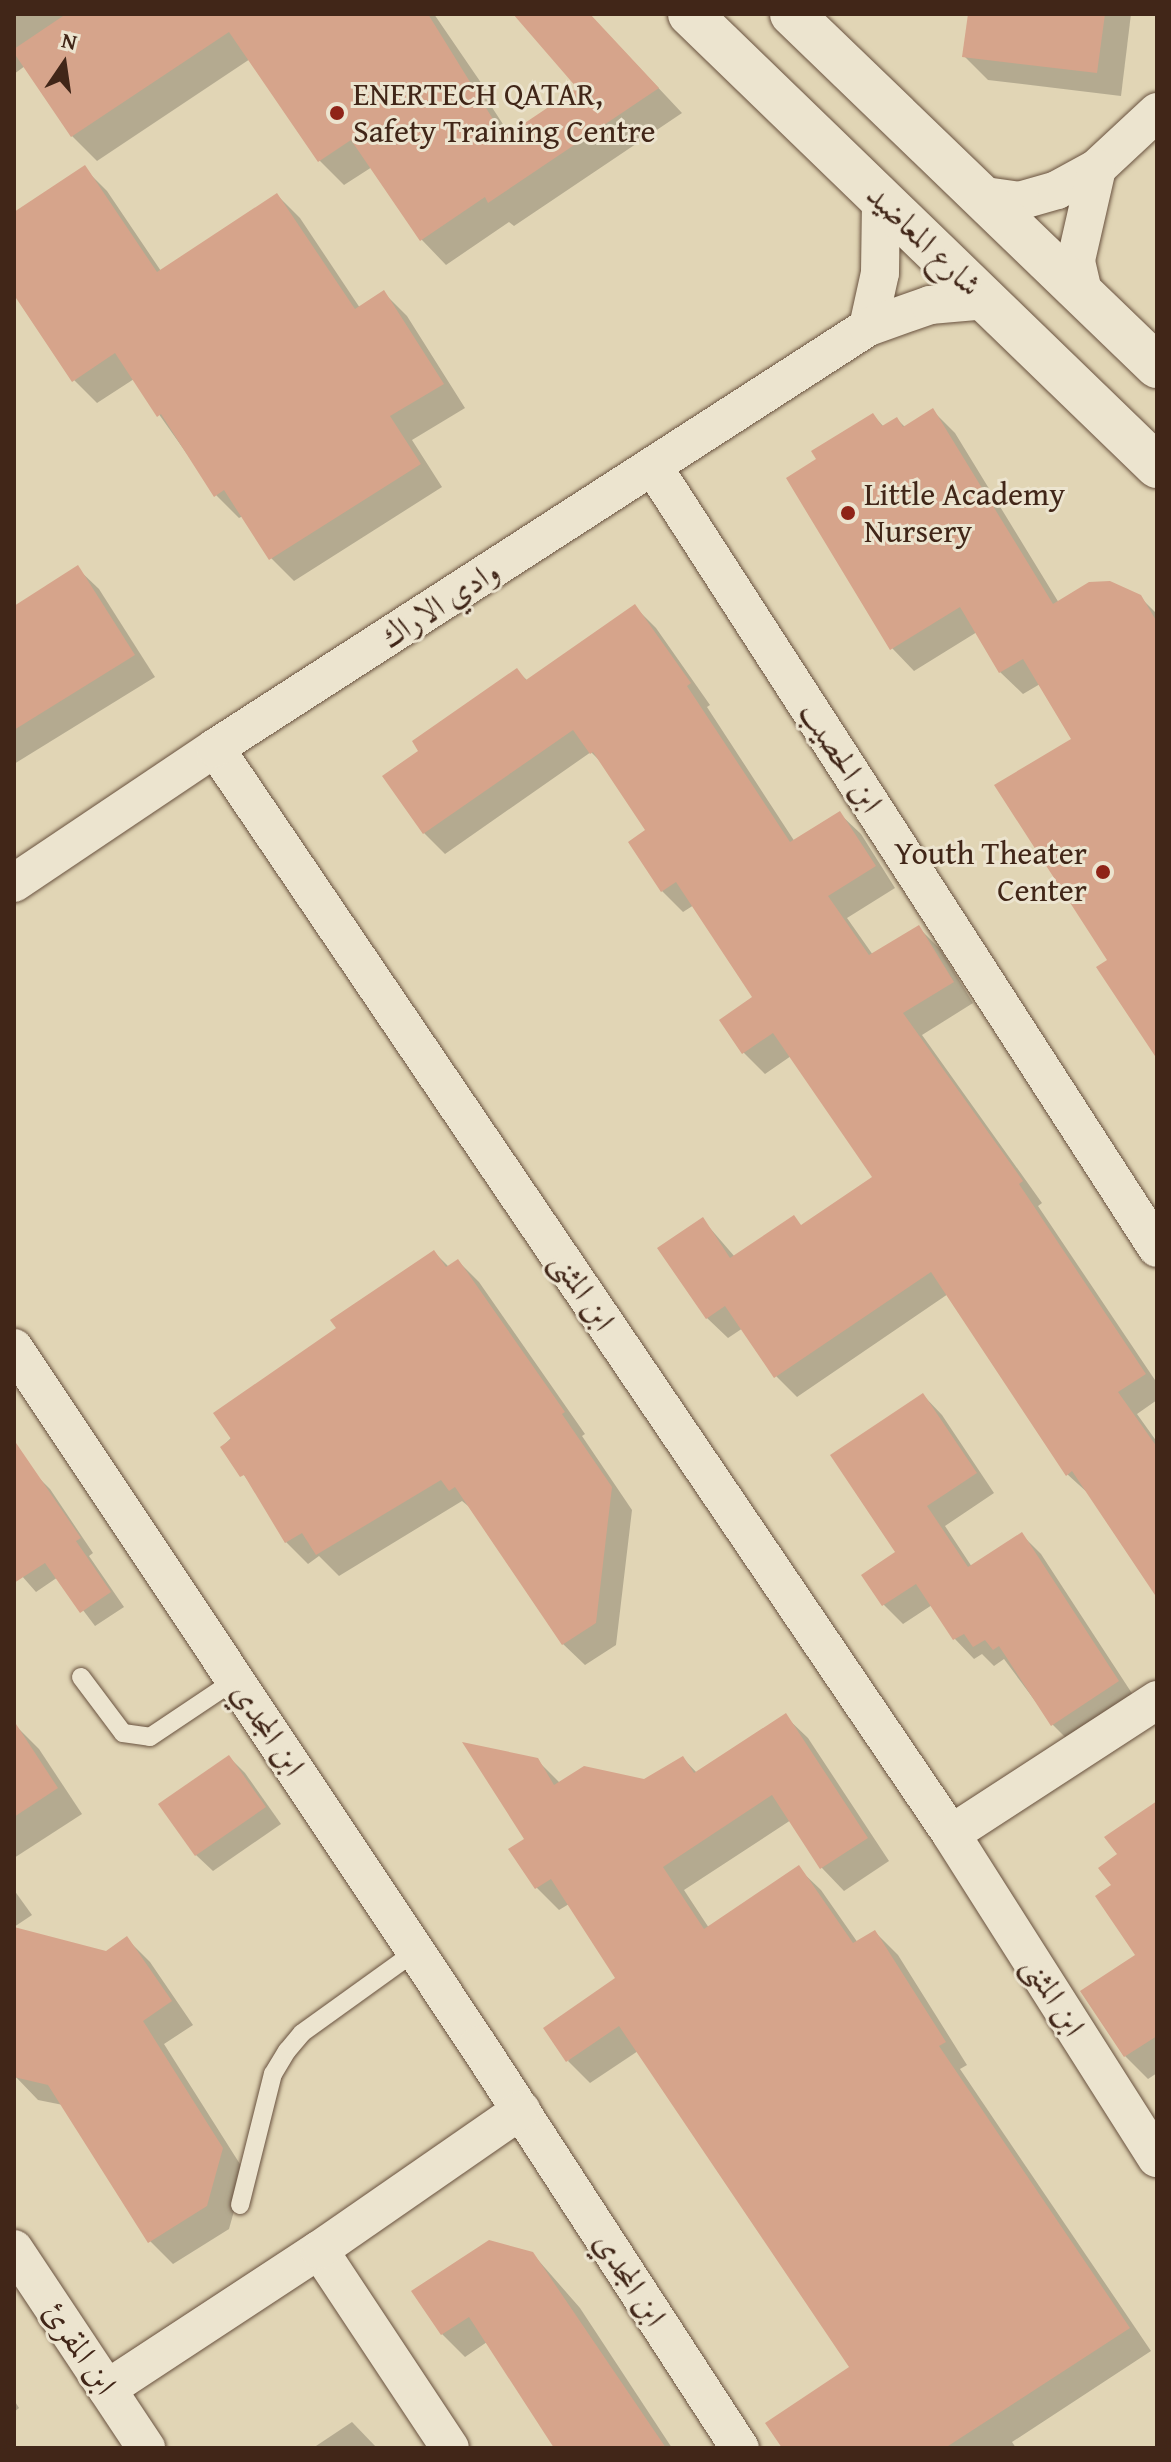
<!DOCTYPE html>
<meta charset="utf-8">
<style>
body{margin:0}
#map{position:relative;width:1171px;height:2462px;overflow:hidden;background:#e1d5b5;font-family:"Gentium Book Plus",Amiri,serif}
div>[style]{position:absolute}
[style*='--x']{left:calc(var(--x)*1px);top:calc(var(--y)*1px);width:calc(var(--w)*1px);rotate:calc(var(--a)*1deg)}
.shadow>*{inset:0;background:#0003}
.building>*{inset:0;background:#d6a48b}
.roads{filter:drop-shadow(0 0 2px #69523f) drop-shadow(0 0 2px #69523f)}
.lane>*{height:18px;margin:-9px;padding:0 9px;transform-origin:9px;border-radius:9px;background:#ece4cf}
.street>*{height:38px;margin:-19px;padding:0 19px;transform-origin:19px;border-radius:19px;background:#ece4cf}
.secondary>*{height:44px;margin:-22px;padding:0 22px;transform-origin:22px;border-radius:22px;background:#ece4cf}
.dots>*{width:22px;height:22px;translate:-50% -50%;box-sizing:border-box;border:4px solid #ece4cf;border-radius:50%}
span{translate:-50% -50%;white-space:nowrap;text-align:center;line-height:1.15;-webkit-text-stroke:6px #ece4cf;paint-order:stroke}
.poi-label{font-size:32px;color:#412618}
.left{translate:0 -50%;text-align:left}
.right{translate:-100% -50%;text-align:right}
.street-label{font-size:32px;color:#412618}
.frame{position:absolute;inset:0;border:16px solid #412618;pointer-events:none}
.north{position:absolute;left:24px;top:24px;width:80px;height:80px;-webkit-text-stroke:6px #ece4cf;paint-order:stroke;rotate:13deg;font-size:22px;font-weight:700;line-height:32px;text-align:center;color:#412618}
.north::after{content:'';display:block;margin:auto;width:28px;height:36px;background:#412618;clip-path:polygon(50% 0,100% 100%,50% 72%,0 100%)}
</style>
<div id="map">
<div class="shadow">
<div style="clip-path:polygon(14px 14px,434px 14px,486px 90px,482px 92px,510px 135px,580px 88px,533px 14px,589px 14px,682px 113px,514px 226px,509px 222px,446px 265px,422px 240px,372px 167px,344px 185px,319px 160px,250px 59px,97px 161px,72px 136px,25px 66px,14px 74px)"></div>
<div style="clip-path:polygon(970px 14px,1131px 14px,1121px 96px,988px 80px,964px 56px)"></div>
<div style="clip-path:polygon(84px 168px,107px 191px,161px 271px,277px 195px,300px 218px,360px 308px,384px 293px,407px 316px,465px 408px,412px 440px,442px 487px,294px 581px,271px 558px,243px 516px,239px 518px,216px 495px,134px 379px,97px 403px,74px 380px,14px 292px,14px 215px)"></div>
<div style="clip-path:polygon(933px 411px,955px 433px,1059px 603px,1140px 597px,1157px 614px,1157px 1008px,1109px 961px,1074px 740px,1040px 684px,1023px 694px,1000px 672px,977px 632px,914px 671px,892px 648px,819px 459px,873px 415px,884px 427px,897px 419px,906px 428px)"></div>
<div style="clip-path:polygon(77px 568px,99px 589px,155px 677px,14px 764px,14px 608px)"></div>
<div style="clip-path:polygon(635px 607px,656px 628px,710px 705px,707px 707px,795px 842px,840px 814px,861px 834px,895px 888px,847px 918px,873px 955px,919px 928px,940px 949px,973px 1003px,922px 1035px,1042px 1203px,1038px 1206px,1157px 1383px,1157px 1400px,1137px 1414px,1157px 1442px,1157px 1595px,1089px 1494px,1067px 1474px,948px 1294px,797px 1397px,776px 1376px,743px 1328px,728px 1338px,707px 1318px,703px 1220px,735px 1257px,802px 1227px,875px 1178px,791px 1056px,765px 1074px,744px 1053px,721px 1021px,755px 998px,694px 905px,683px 912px,662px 891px,648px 831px,606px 767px,591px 752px,445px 854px,424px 833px,421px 751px,517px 671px,528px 681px)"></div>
<div style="clip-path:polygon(434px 1252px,449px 1267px,458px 1261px,479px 1282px,585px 1434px,582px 1436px,632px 1510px,616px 1645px,585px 1665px,563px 1644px,473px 1510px,462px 1501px,339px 1576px,319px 1556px,308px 1564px,286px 1542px,254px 1488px,222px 1447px,338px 1329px)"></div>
<div style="clip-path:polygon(923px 1395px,942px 1415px,994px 1493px,945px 1526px,972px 1567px,1021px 1534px,1041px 1554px,1137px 1701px,1072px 1744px,1053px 1725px,1004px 1659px,994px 1666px,982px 1654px,974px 1659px,955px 1639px,932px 1605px,903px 1624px,884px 1605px,864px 1575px,898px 1553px)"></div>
<div style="clip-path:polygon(36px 1475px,50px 1489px,93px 1553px,89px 1556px,124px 1607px,95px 1626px,58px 1577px,36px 1592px,14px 1567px,14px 1489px)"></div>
<div style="clip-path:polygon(785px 1716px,808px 1738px,889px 1861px,844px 1891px,822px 1868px,791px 1820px,684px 1890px,709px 1928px,798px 1868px,821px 1890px,858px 1943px,875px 1932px,898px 1955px,967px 2065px,960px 2069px,1151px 2351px,1012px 2442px,1016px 2448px,784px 2448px,852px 2368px,638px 2051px,590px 2083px,568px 2061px,618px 1979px,569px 1904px,559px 1910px,537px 1888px,527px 1839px,537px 1760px,560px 1783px,644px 1781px,683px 1758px,697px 1773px)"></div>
<div style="clip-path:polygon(14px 1724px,39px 1749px,82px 1814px,14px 1858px)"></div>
<div style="clip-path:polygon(229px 1757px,245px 1773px,281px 1824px,213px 1871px,196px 1855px,161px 1804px)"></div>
<div style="clip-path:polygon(1157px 1803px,1157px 2073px,1148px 2079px,1125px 2056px,1138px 1955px,1113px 1886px,1120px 1855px)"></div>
<div style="clip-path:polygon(14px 1890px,32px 1915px,14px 1927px)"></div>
<div style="clip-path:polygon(14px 1929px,107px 1953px,127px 1939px,150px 1962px,193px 2025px,164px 2044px,245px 2172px,229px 2229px,173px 2264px,150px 2241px,63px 2105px,38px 2100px,14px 2075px)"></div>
<div style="clip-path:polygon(532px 2253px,580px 2308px,672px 2448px,557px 2448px,487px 2342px,465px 2357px,442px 2334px)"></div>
<div style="clip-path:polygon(14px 2400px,19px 2408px,14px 2412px)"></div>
<div style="clip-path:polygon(352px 2422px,377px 2448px,313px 2448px)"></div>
</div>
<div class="building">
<div style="clip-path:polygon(66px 14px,428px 14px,504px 137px,577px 88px,513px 14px,590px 14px,659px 88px,488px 203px,485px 197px,420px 241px,351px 140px,318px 162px,229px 32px,71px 137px,14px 53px,14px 49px)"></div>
<div style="clip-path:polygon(968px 14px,1105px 14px,1097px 73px,962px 57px)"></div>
<div style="clip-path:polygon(85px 165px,157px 272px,277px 193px,355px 309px,384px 290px,444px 384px,390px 416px,421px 464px,269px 560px,224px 490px,214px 497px,161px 414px,157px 417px,115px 353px,72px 382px,14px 295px,14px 212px)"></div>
<div style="clip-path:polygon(933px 408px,1053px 604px,1089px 582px,1110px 581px,1141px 595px,1157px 622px,1157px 1059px,1096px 967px,1107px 960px,994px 785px,1071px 739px,1023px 659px,999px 673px,960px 607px,890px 650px,786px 478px,816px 459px,811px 451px,873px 413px,882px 426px,897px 417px,903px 427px)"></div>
<div style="clip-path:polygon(78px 565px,135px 655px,14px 730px,14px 606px)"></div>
<div style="clip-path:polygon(635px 604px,691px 683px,687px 686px,790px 842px,840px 811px,876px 866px,828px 896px,869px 955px,919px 925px,954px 982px,903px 1013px,1023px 1181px,1019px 1184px,1146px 1374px,1118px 1392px,1157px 1447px,1157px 1598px,1072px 1471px,1066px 1476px,931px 1272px,774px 1378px,725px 1306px,706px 1319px,657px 1248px,703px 1217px,730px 1258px,794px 1215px,801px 1225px,872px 1177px,773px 1033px,742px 1054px,719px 1020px,752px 997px,676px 882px,661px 892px,628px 842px,645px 830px,593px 752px,590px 754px,573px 730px,423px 834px,382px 776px,418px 751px,412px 741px,517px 668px,526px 680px)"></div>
<div style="clip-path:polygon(434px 1250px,446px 1267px,458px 1259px,565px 1412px,562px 1414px,612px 1487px,596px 1623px,562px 1645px,455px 1487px,449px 1491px,441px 1480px,316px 1555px,302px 1533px,285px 1543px,244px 1475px,240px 1477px,220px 1447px,231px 1439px,213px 1413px,336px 1328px,330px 1320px)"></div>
<div style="clip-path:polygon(923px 1393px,977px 1473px,927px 1506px,968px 1567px,1022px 1532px,1119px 1681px,1051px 1726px,999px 1646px,993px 1650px,985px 1640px,973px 1647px,964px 1634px,953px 1640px,916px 1584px,882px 1606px,861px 1575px,895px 1552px,830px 1455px)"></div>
<div style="clip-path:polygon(14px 1440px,81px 1538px,76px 1541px,111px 1592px,80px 1613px,45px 1563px,14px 1583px)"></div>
<div style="clip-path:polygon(786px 1713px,868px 1838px,820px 1869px,772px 1795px,663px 1867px,704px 1929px,799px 1865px,853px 1943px,875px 1930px,946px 2042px,939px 2046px,1130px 2328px,945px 2448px,782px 2448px,765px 2423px,849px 2367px,619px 2026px,566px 2062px,543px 2028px,615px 1978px,551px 1879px,535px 1889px,508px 1849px,524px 1839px,462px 1742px,538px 1758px,554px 1785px,584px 1766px,644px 1779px,683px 1756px,694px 1773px)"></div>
<div style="clip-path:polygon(14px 1721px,58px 1788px,14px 1817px)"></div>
<div style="clip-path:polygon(229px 1755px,266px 1807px,195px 1856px,158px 1804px)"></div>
<div style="clip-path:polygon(1157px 1801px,1157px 2036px,1124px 2057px,1080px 1991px,1135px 1955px,1095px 1896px,1111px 1885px,1098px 1868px,1117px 1854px,1104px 1837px)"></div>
<div style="clip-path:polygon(14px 1927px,106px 1951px,127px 1936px,172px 2001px,143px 2021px,223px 2148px,207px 2206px,148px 2243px,48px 2085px,14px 2077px)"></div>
<div style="clip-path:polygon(489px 2240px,533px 2252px,666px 2448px,554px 2448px,469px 2317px,441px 2335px,411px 2291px)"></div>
</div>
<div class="roads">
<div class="lane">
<div style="--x:81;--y:1677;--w:70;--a:53.1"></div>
<div style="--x:123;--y:1733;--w:27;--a:8"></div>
<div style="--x:150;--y:1737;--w:102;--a:-33.8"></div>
<div style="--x:240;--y:2205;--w:135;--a:-75.9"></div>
<div style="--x:273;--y:2074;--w:27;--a:-59"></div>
<div style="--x:287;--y:2051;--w:23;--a:-50"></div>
<div style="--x:302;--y:2033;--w:140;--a:-35.7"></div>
</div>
<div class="street">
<div style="--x:978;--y:195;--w:41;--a:8.3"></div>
<div style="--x:1019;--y:201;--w:40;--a:-16"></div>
<div style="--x:1057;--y:190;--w:46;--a:-28.8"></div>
<div style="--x:1097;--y:168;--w:82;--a:-43"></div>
<div style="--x:1084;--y:296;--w:37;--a:-103"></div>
<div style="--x:1076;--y:260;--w:94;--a:-77.1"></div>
<div style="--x:868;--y:327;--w:55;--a:-77.5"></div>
<div style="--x:880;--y:273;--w:73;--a:-89.2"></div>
<div style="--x:654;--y:468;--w:928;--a:57.18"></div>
<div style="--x:215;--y:748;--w:1312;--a:55.87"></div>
<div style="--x:951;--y:1834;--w:384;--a:57.6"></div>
<div style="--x:14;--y:883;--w:242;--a:-33.9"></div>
<div style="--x:215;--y:748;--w:777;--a:-32.81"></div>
<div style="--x:868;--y:327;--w:66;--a:-19.5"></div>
<div style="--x:930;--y:305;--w:57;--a:-5"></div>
<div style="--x:14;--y:1348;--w:837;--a:56.35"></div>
<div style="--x:478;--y:2045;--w:481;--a:57"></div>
<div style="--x:951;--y:1834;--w:246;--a:-33"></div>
<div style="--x:14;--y:2249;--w:239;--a:56.4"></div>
<div style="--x:319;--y:2250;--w:237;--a:56.5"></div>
<div style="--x:107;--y:2389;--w:254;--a:-33.3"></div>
<div style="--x:319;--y:2250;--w:246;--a:-34.7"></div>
</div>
<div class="secondary">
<div style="--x:690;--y:14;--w:650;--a:44.06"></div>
<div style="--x:792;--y:14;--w:507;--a:43.96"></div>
</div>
</div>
<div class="dots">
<div style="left:337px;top:113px;background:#8f2418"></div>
<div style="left:848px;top:513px;background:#8f2418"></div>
<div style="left:1103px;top:872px;background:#8f2418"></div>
</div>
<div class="poi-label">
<span class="left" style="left:353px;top:113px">ENERTECH QATAR,<br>Safety Training Centre</span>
<span class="left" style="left:864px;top:513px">Little Academy<br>Nursery</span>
<span class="right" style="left:1087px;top:872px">Youth Theater<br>Center</span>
</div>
<div class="street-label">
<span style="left:924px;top:240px;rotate:44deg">شارع المعاضيد</span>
<span style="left:440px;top:604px;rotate:-33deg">وادي الاراك</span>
<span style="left:841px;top:757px;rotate:57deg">ابن الحصيب</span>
<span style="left:583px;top:1291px;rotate:56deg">ابن المثنى</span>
<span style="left:268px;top:1729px;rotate:56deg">ابن المجدي</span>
<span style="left:1054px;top:1996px;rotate:58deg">ابن المثنى</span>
<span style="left:630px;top:2279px;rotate:57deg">ابن المجدي</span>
<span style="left:80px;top:2348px;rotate:56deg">ابن المقرئ</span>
</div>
<div class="frame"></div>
<div class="north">N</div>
</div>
